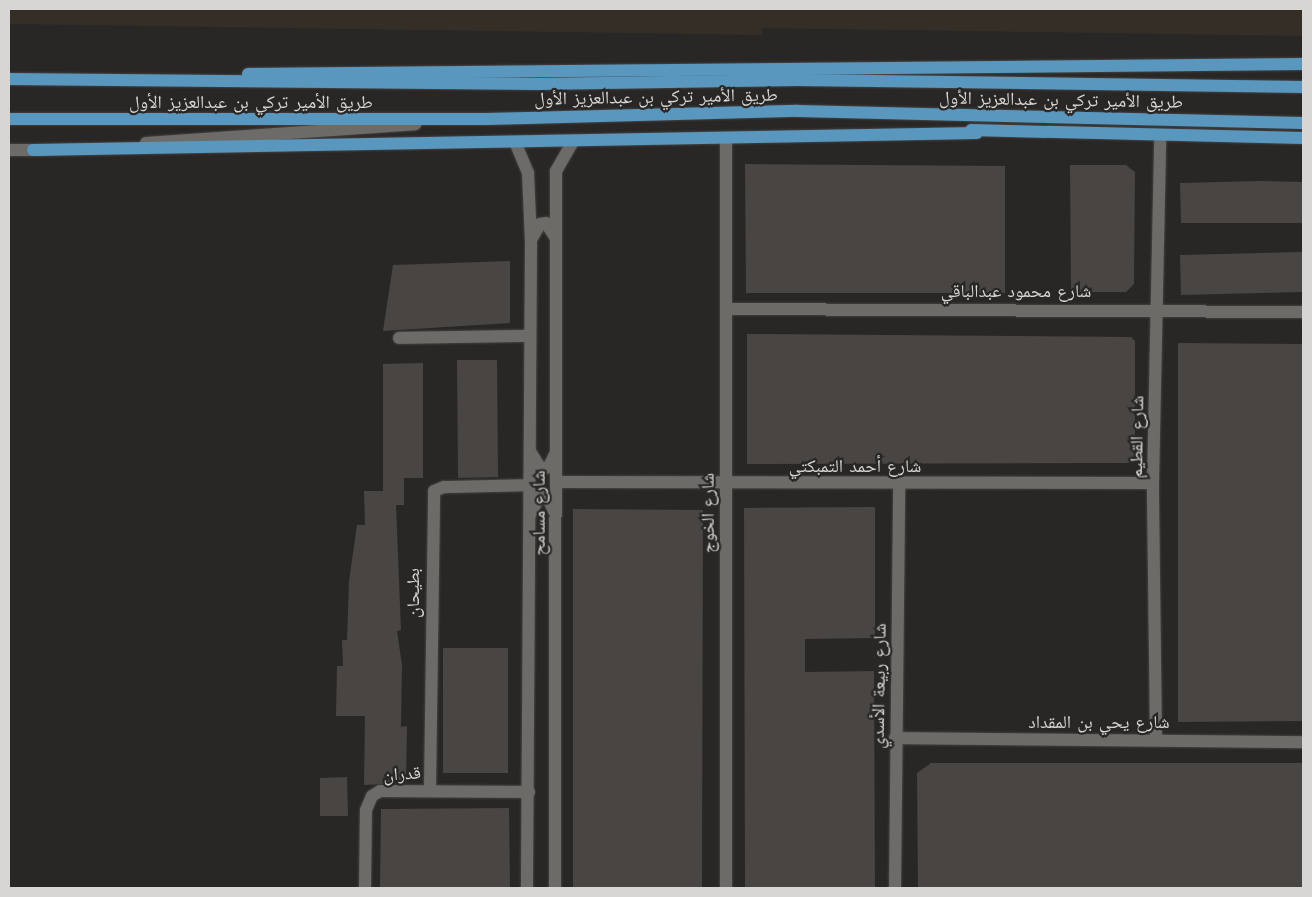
<!DOCTYPE html>
<meta charset="utf-8">
<style>
body{margin:0}
#map{position:relative;width:1312px;height:897px;overflow:hidden;background:#292725;font-family:"Work Sans","Noto Naskh Arabic",sans-serif}
div>[style]{position:absolute}
[style*='--x']{left:calc(var(--x)*1px);top:calc(var(--y)*1px);width:calc(var(--w)*1px);rotate:calc(var(--a)*1deg)}
.built>*{inset:0;background:#342e27}
.building>*{inset:0;background:#484543}
.roads{filter:drop-shadow(0 0 1px #454342) drop-shadow(0 0 1px #454342)}
.minor>*{height:12px;margin:-6px;padding:0 6px;transform-origin:6px;border-radius:6px;background:#6d6b68}
.major>*{height:12px;margin:-6px;padding:0 6px;transform-origin:6px;border-radius:6px;background:#5a97be}
span{translate:-50% -50%;white-space:nowrap;text-align:center;line-height:1.15;-webkit-text-stroke:4.5px #292725;paint-order:stroke}
.street-label{font-size:18px;color:#d7d6d5}
.frame{position:absolute;inset:0;border:10px solid #d7d6d5;pointer-events:none}
</style>
<div id="map">
<div class="built">
<div style="clip-path:polygon(9px 9px,1303px 9px,1303px 36px,762px 28px,763px 35px,9px 24px)"></div>
</div>
<div class="building">
<div style="clip-path:polygon(745px 164px,1005px 166px,1005px 293px,746px 293px)"></div>
<div style="clip-path:polygon(1070px 165px,1126px 165px,1135px 172px,1134px 284px,1126px 292px,1071px 292px)"></div>
<div style="clip-path:polygon(1260px 181px,1302px 182px,1303px 223px,1181px 223px,1180px 183px)"></div>
<div style="clip-path:polygon(1303px 252px,1303px 292px,1181px 295px,1180px 255px)"></div>
<div style="clip-path:polygon(510px 261px,510px 323px,383px 331px,393px 265px)"></div>
<div style="clip-path:polygon(747px 334px,1131px 337px,1135px 341px,1135px 456px,1129px 463px,747px 464px)"></div>
<div style="clip-path:polygon(1178px 343px,1303px 344px,1303px 721px,1178px 722px)"></div>
<div style="clip-path:polygon(457px 360px,497px 360px,498px 477px,458px 478px)"></div>
<div style="clip-path:polygon(423px 363px,423px 478px,404px 478px,404px 505px,396px 505px,401px 630px,397px 631px,402px 665px,401px 727px,407px 726px,406px 783px,364px 785px,365px 716px,336px 716px,337px 666px,343px 666px,342px 640px,347px 640px,349px 581px,357px 525px,365px 525px,364px 491px,383px 491px,383px 364px)"></div>
<div style="clip-path:polygon(875px 507px,875px 638px,805px 639px,805px 672px,874px 671px,875px 888px,745px 888px,744px 508px)"></div>
<div style="clip-path:polygon(573px 509px,703px 510px,702px 888px,573px 888px)"></div>
<div style="clip-path:polygon(443px 648px,508px 648px,508px 773px,443px 773px)"></div>
<div style="clip-path:polygon(931px 763px,1303px 763px,1303px 888px,918px 888px,917px 773px)"></div>
<div style="clip-path:polygon(347px 777px,348px 816px,320px 816px,320px 778px)"></div>
<div style="clip-path:polygon(509px 808px,510px 888px,380px 888px,381px 809px)"></div>
</div>
<div class="roads">
<div class="minor">
<div style="--x:515;--y:142;--w:34;--a:67"></div>
<div style="--x:528;--y:173;--w:70;--a:87.5"></div>
<div style="--x:531;--y:243;--w:645;--a:90.36"></div>
<div style="--x:146;--y:143;--w:270;--a:-4"></div>
<div style="--x:9;--y:150;--w:35;--a:0"></div>
<div style="--x:532;--y:238;--w:16;--a:-60"></div>
<div style="--x:540;--y:224;--w:6;--a:-9"></div>
<div style="--x:546;--y:223;--w:17;--a:57"></div>
<div style="--x:728;--y:309;--w:575;--a:0.3"></div>
<div style="--x:399;--y:338;--w:130;--a:-0.9"></div>
<div style="--x:531;--y:453;--w:19;--a:58"></div>
<div style="--x:541;--y:469;--w:8;--a:-14"></div>
<div style="--x:549;--y:467;--w:14;--a:-65"></div>
<div style="--x:556;--y:482;--w:597;--a:0.1"></div>
<div style="--x:531;--y:513;--w:18;--a:-63"></div>
<div style="--x:539;--y:497;--w:8;--a:-7"></div>
<div style="--x:547;--y:496;--w:17;--a:65"></div>
<div style="--x:895;--y:738;--w:408;--a:0.6"></div>
<div style="--x:1156;--y:739;--w:256;--a:-90.7"></div>
<div style="--x:1153;--y:483;--w:347;--a:-88.8"></div>
<div style="--x:430;--y:789;--w:298;--a:-89.2"></div>
<div style="--x:434;--y:491;--w:11;--a:-22"></div>
<div style="--x:444;--y:487;--w:85;--a:-1.3"></div>
<div style="--x:365;--y:888;--w:78;--a:-89.3"></div>
<div style="--x:366;--y:810;--w:15;--a:-67"></div>
<div style="--x:372;--y:796;--w:9;--a:-32"></div>
<div style="--x:380;--y:791;--w:149;--a:0.4"></div>
<div style="--x:555;--y:888;--w:717;--a:-89.92"></div>
<div style="--x:556;--y:171;--w:34;--a:-60"></div>
<div style="--x:726;--y:888;--w:750;--a:-90"></div>
<div style="--x:895;--y:888;--w:404;--a:-89.4"></div>
</div>
<div class="major">
<div style="--x:248;--y:74;--w:1055;--a:-0.54"></div>
<div style="--x:9;--y:79;--w:529;--a:0.54"></div>
<div style="--x:538;--y:84;--w:260;--a:-0.9"></div>
<div style="--x:798;--y:80;--w:505;--a:0.79"></div>
<div style="--x:9;--y:119;--w:477;--a:0"></div>
<div style="--x:486;--y:119;--w:312;--a:-1.5"></div>
<div style="--x:798;--y:111;--w:505;--a:1.36"></div>
<div style="--x:971;--y:130;--w:332;--a:1.4"></div>
<div style="--x:33;--y:150;--w:944;--a:-1.03"></div>
</div>
</div>
<div class="street-label">
<span style="left:656px;top:97px;rotate:-1deg">طريق الأمير تركي بن عبدالعزيز الأول</span>
<span style="left:1061px;top:100px;rotate:1deg">طريق الأمير تركي بن عبدالعزيز الأول</span>
<span style="left:251px;top:102px">طريق الأمير تركي بن عبدالعزيز الأول</span>
<span style="left:1016px;top:291px">شارع محمود عبدالباقي</span>
<span style="left:1137px;top:437px;rotate:-89deg">شارع القطيم</span>
<span style="left:855px;top:466px">شارع أحمد التمبكتي</span>
<span style="left:539px;top:513px;rotate:-90deg">شارع مسامح</span>
<span style="left:708px;top:513px;rotate:-90deg">شارع الخوج</span>
<span style="left:413px;top:593px;rotate:-90deg">بطيحان</span>
<span style="left:879px;top:686px;rotate:-89deg">شارع ربيعة الأسدي</span>
<span style="left:1099px;top:722px">شارع يحي بن المقداد</span>
<span style="left:402px;top:774px;rotate:-4deg">قدران</span>
</div>
<div class="frame"></div>
</div>
